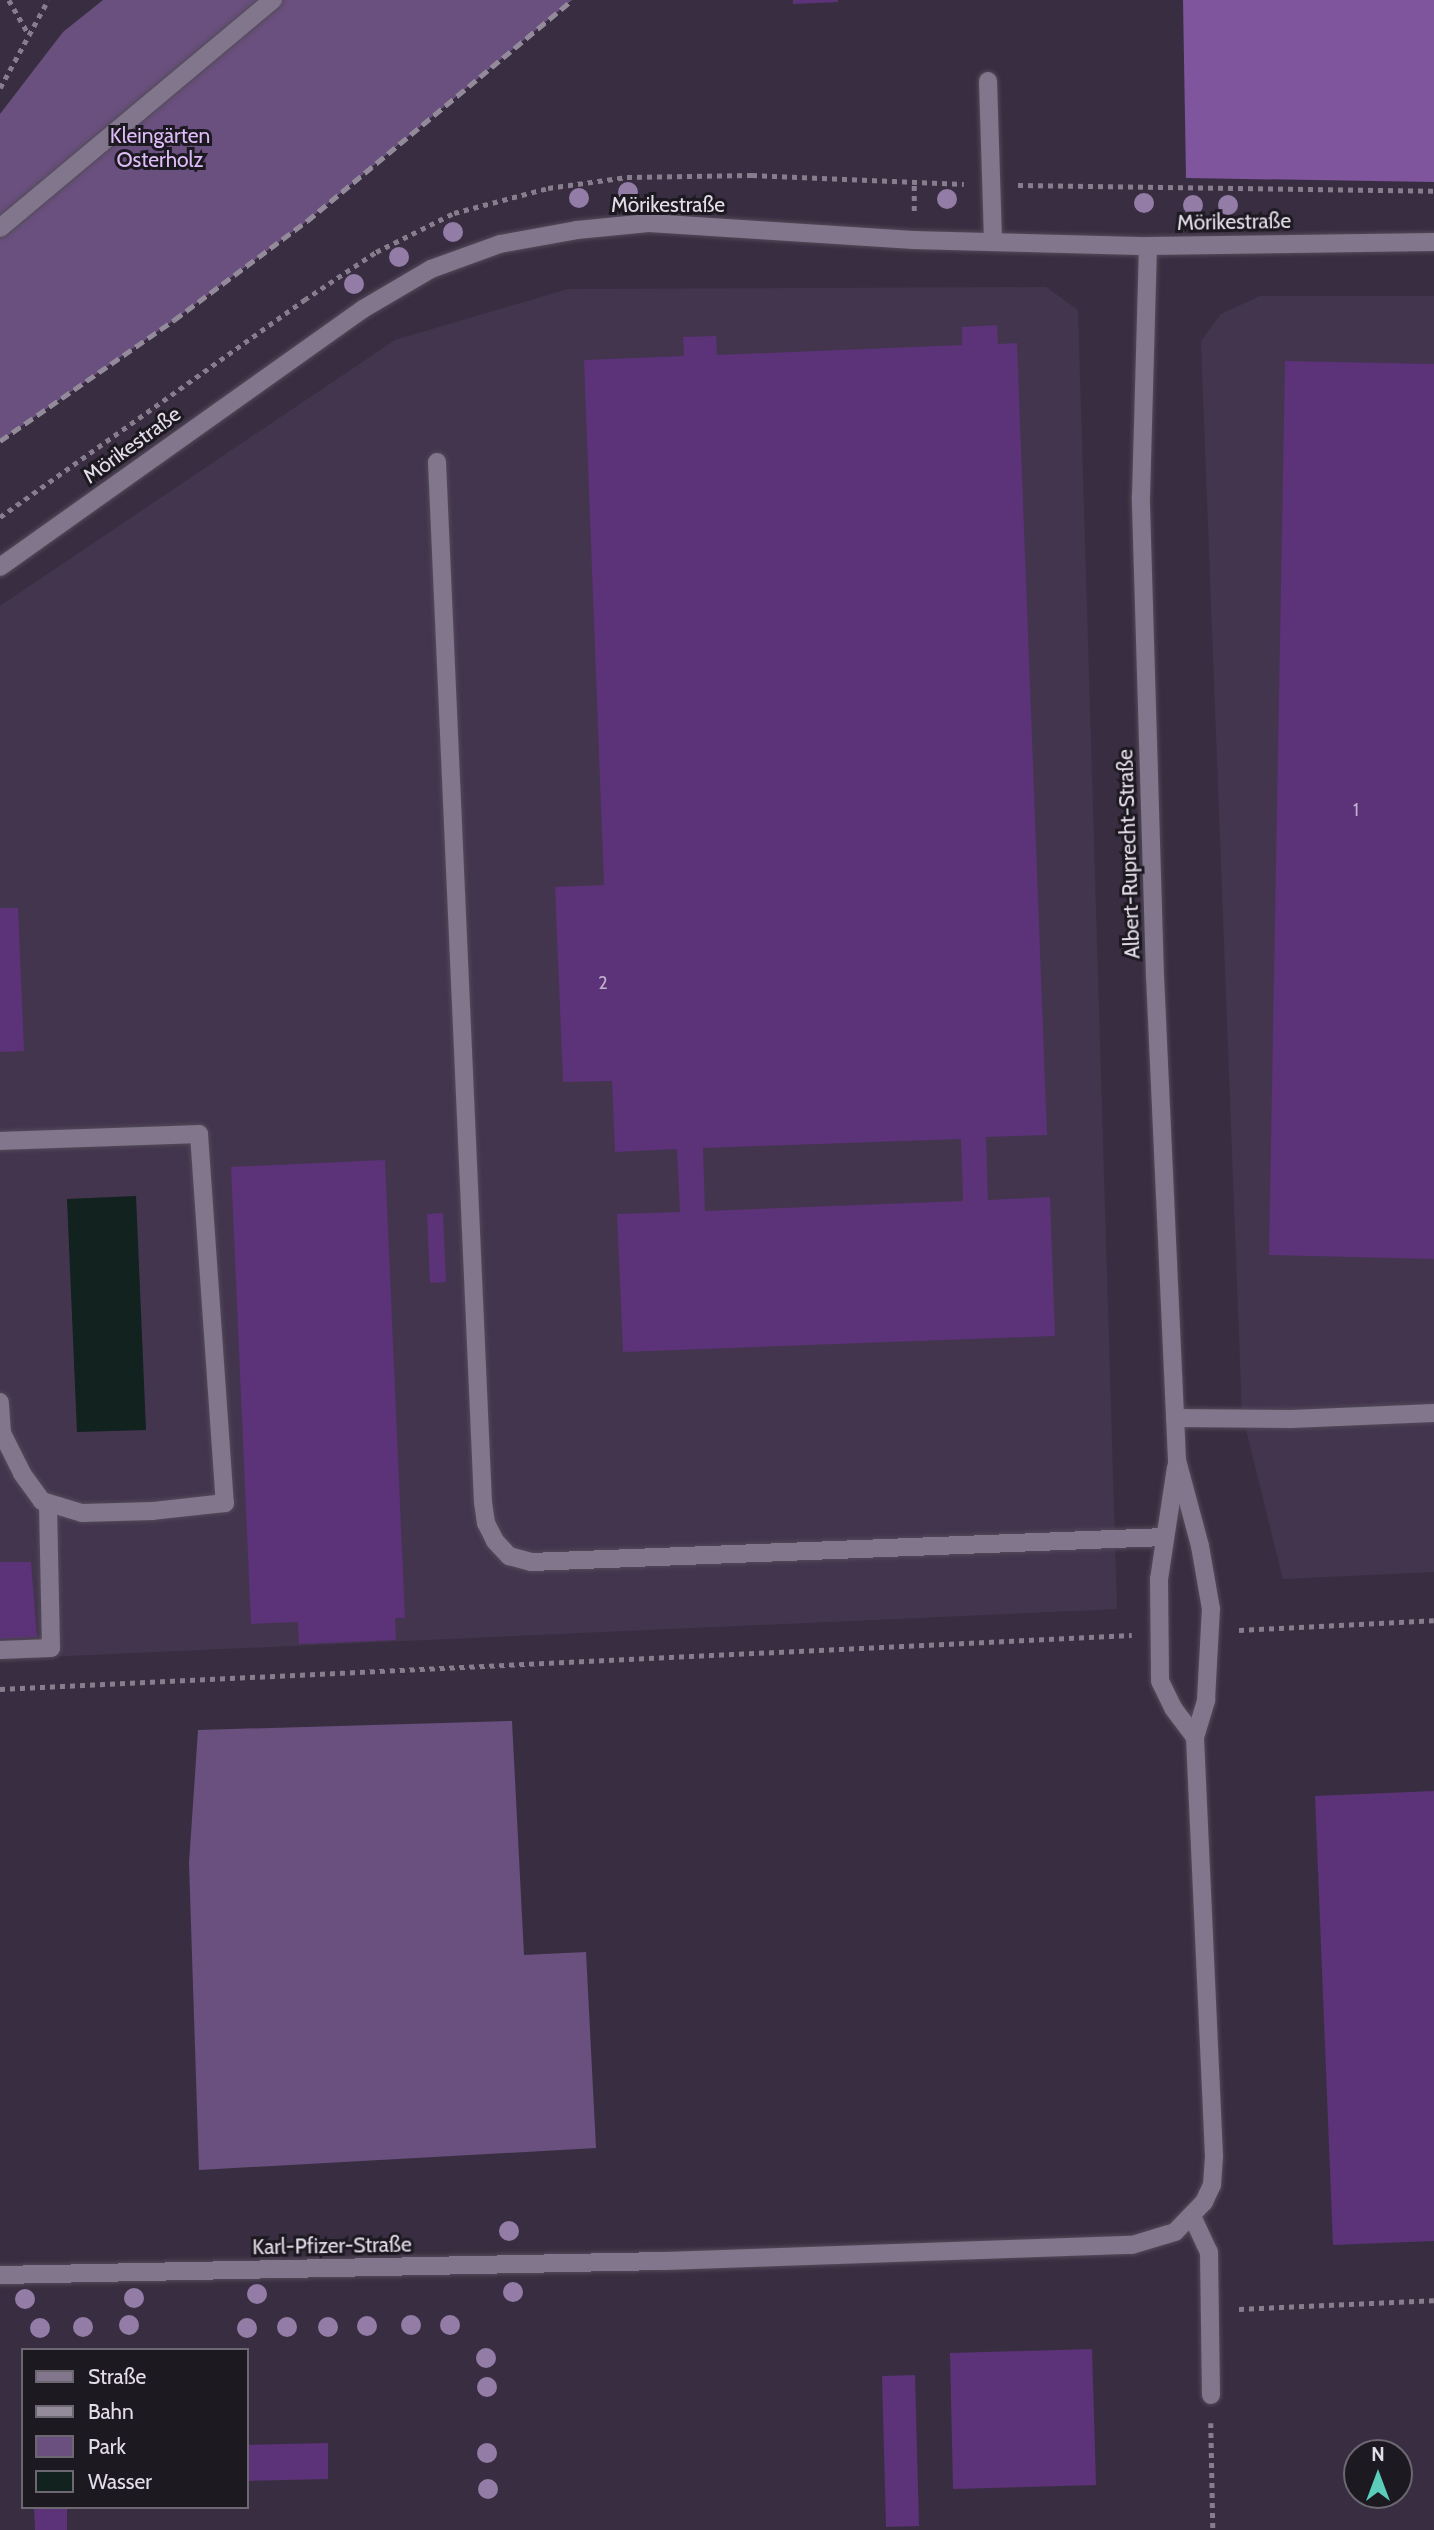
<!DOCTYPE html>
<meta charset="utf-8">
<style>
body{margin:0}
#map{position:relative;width:1434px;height:2530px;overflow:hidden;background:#392e41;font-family:Cabin,sans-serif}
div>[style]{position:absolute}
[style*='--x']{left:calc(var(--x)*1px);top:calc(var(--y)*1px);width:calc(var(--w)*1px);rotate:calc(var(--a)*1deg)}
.built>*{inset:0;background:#43354e}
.green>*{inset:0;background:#6a507e}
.forest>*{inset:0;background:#7f559e}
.water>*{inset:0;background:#11221f}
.building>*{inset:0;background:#5c3278}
.path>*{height:4.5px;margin-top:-2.25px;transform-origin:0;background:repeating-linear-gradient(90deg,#867d8d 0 5px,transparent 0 10px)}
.roads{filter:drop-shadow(0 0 2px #534a59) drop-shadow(0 0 2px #534a59)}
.lane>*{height:18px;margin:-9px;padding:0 9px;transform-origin:9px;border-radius:9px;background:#81768b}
.street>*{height:18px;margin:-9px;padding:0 9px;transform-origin:9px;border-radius:9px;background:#81768b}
.rail>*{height:5px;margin-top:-2.5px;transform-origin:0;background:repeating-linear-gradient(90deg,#938a9a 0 10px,transparent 0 15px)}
.trees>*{width:20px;height:20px;margin:-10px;border-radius:50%;background:#937ca6}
span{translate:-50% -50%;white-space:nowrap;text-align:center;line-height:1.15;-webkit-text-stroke:6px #1d1921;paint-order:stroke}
.number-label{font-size:18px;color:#c1b2cd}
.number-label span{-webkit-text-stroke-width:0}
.park-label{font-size:21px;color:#ddbcf8}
.street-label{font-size:21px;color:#e3dde9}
.legend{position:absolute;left:21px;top:2348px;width:228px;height:161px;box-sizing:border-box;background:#1d1921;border:2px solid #6c6771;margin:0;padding:9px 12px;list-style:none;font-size:21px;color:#e3dde9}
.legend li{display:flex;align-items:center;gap:14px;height:35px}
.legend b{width:35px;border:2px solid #6c6771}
.north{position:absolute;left:1343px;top:2439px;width:70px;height:70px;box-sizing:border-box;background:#1d1921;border:2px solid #6c6771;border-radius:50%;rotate:0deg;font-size:19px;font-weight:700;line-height:28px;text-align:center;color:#e3dde9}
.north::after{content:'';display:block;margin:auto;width:24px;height:32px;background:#5bcebb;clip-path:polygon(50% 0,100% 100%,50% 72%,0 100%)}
</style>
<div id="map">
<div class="built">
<div style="clip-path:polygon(1046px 287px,1078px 310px,1117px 1609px,0 1659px,0 606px,395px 340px,568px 289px)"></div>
<div style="clip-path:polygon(1260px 296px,1434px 296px,1434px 1572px,1283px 1579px,1242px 1414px,1201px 341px,1221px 314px)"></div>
</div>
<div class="green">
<div style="clip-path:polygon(103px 0,572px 0,307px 221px,174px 320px,0 441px,0 114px,63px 32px)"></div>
<div style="clip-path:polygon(512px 1721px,524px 1955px,586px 1952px,596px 2148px,199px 2170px,189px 1863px,198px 1730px)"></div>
</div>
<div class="forest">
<div style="clip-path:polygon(1183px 0,1434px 0,1434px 182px,1186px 178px)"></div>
</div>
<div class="water">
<div style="clip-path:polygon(136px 1196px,146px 1430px,77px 1432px,67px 1199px)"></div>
</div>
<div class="building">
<div style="clip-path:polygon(793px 0,838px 0,838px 2px,793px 4px)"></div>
<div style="clip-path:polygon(evenodd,997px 325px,998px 344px,1017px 343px,1047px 1135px,986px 1137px,988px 1200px,1050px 1197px,1055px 1336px,623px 1352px,617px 1214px,680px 1212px,677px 1149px,615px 1152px,612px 1081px,563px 1082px,555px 887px,604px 885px,584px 360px,684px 356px,683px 337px,716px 336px,717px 355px,962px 345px,962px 327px,997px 325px,961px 1139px,963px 1201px,705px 1211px,703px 1148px,961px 1139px)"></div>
<div style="clip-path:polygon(1285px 361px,1434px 364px,1434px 1259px,1269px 1255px)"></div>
<div style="clip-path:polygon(0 908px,18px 908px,24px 1051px,0 1052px)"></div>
<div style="clip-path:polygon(385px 1160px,405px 1618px,395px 1618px,396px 1640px,299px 1644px,298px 1622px,251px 1624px,231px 1167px)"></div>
<div style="clip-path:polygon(443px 1213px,446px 1282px,430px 1283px,427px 1214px)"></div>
<div style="clip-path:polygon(0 1562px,31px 1562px,37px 1637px,0 1639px)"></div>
<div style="clip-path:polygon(1434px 1791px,1434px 2241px,1333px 2245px,1315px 1796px)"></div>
<div style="clip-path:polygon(1092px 2349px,1096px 2485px,953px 2489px,950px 2353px)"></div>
<div style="clip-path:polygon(915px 2375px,919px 2526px,886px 2527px,882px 2376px)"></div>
<div style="clip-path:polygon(328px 2443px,328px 2479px,247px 2481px,247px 2445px)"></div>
<div style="clip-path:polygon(34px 2507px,67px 2507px,67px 2530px,35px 2530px)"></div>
</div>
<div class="path">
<div style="--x:9;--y:0;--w:39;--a:60"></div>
<div style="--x:0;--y:88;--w:100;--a:-61.4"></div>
<div style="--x:1018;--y:185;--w:416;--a:0.8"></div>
<div style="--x:914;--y:211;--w:29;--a:-90"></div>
<div style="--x:0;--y:517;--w:374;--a:-35.5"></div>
<div style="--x:304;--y:300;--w:87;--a:-33.7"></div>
<div style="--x:376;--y:252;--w:87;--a:-26.6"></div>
<div style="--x:454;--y:213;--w:97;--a:-14.9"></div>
<div style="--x:548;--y:188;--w:80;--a:-7.9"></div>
<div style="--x:627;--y:177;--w:125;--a:-0.9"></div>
<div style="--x:752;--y:175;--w:212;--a:2.4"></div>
<div style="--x:1239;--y:1630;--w:195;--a:-2.9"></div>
<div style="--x:0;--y:1689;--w:1133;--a:-2.73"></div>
<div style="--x:1239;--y:2309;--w:195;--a:-2.6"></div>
<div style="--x:1211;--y:2423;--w:107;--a:88.9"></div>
</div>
<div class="roads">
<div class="lane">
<div style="--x:988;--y:81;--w:161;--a:88.2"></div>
<div style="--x:0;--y:228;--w:356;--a:-39.9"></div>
<div style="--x:437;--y:462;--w:1041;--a:87.47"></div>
<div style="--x:483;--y:1502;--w:21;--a:82"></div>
<div style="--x:486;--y:1523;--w:20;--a:63"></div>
<div style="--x:495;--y:1541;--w:21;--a:47"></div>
<div style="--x:509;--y:1556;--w:23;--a:15"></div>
<div style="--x:531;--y:1562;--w:633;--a:-2.26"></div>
<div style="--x:0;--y:1141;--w:199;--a:-2"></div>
<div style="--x:199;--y:1134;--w:370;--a:86"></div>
<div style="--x:225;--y:1503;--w:72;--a:173.7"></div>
<div style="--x:153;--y:1511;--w:71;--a:178.4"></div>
<div style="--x:82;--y:1513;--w:42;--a:-163.3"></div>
<div style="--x:42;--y:1501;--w:34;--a:-126"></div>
<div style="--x:22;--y:1473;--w:45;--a:-116.6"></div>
<div style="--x:2;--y:1433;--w:31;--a:-94"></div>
<div style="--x:1175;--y:1418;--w:116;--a:0.5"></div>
<div style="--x:1291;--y:1419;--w:143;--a:-2.4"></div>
<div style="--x:0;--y:1650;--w:51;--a:-2.2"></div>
<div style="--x:51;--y:1648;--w:145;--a:-91.2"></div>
</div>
<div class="street">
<div style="--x:0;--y:567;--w:445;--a:-35.4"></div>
<div style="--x:363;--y:309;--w:79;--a:-30.5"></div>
<div style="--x:431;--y:269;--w:73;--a:-19.9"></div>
<div style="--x:500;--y:244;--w:78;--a:-10.3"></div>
<div style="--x:577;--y:230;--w:72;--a:-5.6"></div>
<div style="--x:649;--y:223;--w:265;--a:3.7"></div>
<div style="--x:913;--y:240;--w:235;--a:1.5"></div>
<div style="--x:1148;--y:246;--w:286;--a:-0.8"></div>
<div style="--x:1176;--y:1467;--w:113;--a:98.6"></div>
<div style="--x:1159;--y:1579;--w:102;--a:89.4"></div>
<div style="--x:1160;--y:1681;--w:30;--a:64"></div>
<div style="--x:1173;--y:1708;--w:36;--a:53"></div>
<div style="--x:1192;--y:2216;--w:40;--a:65"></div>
<div style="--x:1209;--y:2252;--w:143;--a:89.2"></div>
<div style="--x:0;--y:2275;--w:665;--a:-1.21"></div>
<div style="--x:665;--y:2261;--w:467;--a:-2"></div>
<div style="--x:1132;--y:2245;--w:45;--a:-16.8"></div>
<div style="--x:1175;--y:2232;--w:42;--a:-46"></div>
<div style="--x:1204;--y:2202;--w:19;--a:-65"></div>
<div style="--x:1212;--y:2185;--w:29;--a:-86"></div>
<div style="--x:1214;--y:2156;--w:419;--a:-92.6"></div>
<div style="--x:1195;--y:1737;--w:39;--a:-73"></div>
<div style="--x:1206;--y:1700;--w:91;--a:-86.9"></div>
<div style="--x:1211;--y:1609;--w:64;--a:-99.9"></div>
<div style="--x:1200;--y:1546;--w:89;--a:-105"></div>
<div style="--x:1177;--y:1460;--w:484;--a:-92.6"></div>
<div style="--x:1155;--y:977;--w:481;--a:-91.7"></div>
<div style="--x:1141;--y:496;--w:250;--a:-88.4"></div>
</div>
</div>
<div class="rail">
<div style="--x:0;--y:441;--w:212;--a:-34.8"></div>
<div style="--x:174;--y:320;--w:166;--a:-36.7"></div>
<div style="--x:307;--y:221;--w:345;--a:-39.8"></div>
</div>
<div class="trees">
<div style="left:628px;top:192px"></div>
<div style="left:579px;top:198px"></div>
<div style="left:947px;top:199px"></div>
<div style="left:1144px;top:203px"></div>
<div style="left:1193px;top:205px"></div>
<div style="left:1228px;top:205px"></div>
<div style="left:453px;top:232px"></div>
<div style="left:399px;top:257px"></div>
<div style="left:354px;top:284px"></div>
<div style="left:509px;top:2231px"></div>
<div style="left:513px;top:2292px"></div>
<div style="left:257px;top:2294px"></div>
<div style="left:134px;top:2298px"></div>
<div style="left:25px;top:2299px"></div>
<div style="left:129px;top:2325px"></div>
<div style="left:411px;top:2325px"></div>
<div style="left:450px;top:2325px"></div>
<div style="left:367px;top:2326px"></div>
<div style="left:83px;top:2327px"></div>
<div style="left:287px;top:2327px"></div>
<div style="left:328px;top:2327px"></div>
<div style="left:40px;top:2328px"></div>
<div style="left:247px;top:2328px"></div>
<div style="left:486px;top:2358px"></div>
<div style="left:487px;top:2387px"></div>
<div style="left:487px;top:2453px"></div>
<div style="left:488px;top:2489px"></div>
</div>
<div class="number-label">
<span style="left:1356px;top:810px">1</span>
<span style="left:603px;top:983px">2</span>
</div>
<div class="park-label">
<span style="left:160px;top:148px">Kleingärten<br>Osterholz</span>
</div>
<div class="street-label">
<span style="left:668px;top:205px">Mörikestraße</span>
<span style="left:1234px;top:222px;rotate:-1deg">Mörikestraße</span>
<span style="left:132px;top:445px;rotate:-36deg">Mörikestraße</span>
<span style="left:1129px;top:854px;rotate:-92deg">Albert-Ruprecht-Straße</span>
<span style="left:332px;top:2246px;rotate:-1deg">Karl-Pfizer-Straße</span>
</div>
<ul class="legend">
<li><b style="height:9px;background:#81768b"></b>Straße</li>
<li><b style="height:9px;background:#938a9a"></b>Bahn</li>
<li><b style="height:19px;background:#6a507e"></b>Park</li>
<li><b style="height:19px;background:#11221f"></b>Wasser</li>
</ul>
<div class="north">N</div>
</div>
